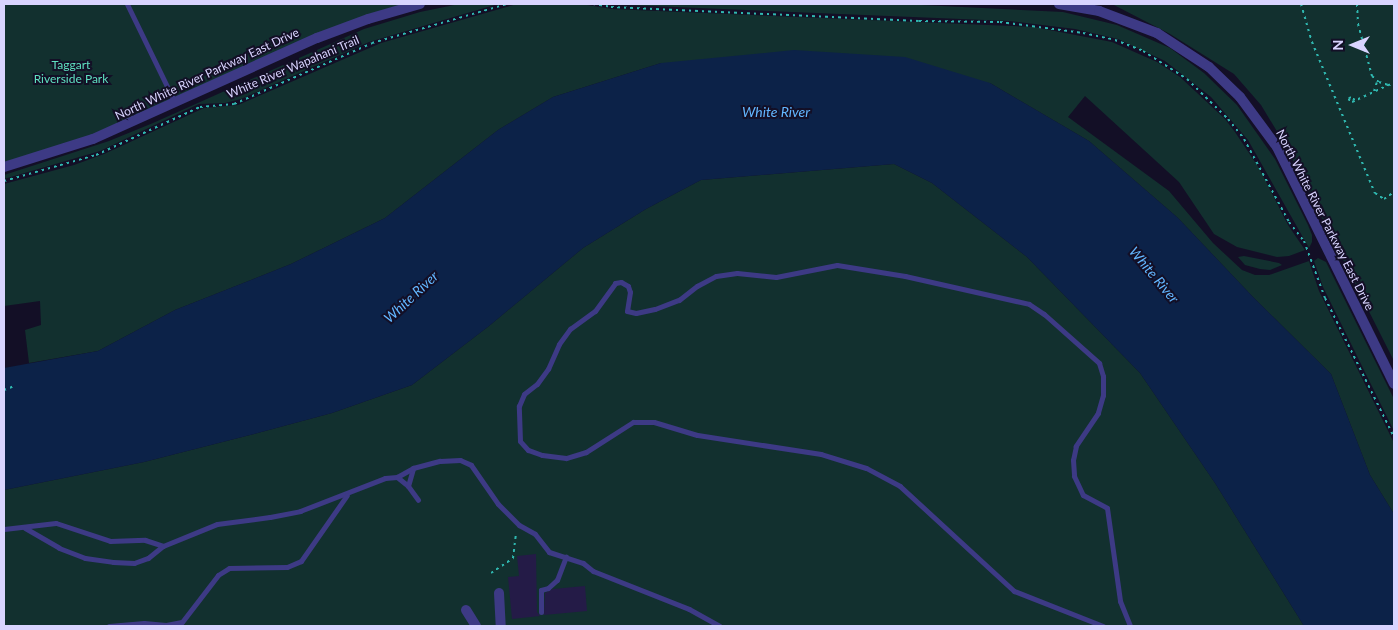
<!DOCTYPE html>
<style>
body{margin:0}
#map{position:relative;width:1398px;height:630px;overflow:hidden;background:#130f26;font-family:Lato,sans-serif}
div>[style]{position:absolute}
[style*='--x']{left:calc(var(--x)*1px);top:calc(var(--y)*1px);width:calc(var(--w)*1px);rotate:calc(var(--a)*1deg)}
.green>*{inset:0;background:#12302f}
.water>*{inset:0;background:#0c2248}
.building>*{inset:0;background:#241b47}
.path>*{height:2px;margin-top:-1px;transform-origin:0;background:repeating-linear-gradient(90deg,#2fb8b0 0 2.5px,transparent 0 6.5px)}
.service>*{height:5px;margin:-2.5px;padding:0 2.5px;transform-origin:2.5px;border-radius:2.5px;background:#3d3a85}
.minor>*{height:10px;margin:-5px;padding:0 5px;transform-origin:5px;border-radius:5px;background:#3d3a85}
span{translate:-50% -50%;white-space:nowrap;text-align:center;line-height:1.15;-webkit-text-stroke:4px #130f26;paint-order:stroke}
.park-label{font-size:12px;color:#5fe0c0}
.street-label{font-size:12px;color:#d9d4ff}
.water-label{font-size:14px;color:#62b6ff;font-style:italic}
.frame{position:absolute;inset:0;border:5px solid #d9d4ff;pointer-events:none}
.north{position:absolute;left:1328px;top:20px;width:50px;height:50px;-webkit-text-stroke:4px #130f26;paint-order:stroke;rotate:270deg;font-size:14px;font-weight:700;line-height:20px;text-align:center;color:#d9d4ff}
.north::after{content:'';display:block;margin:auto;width:18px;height:22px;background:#d9d4ff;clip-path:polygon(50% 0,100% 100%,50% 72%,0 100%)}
</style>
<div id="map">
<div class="green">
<div style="clip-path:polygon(4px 4px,420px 4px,317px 38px,59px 150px,4px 165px)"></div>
<div style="clip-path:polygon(459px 4px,498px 4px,369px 42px,241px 99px,225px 103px,199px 104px,100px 151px,4px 179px,4px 175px,109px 141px,153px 123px,364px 29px,420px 12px)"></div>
<div style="clip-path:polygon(517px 4px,581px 4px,612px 9px,1034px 27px,1112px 42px,1157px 62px,1180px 77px,1225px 119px,1235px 132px,1259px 168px,1288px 225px,1305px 250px,1289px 256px,1277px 257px,1237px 247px,1214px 234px,1179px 182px,1085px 96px,1068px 117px,1169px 191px,1213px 243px,1242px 270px,1255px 275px,1269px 275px,1309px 261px,1319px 291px,1394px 443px,1394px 514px,1370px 475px,1331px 374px,1253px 297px,1178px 218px,1089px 141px,990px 83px,661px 63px,553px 97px,498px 130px,385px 218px,291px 264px,175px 310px,98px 351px,29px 363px,25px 330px,41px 325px,40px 301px,4px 306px,4px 184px,74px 165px,104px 154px,204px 108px,238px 105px,381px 43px)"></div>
<div style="clip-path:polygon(604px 4px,901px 4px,1063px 12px,1117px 25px,1170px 48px,1204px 73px,1237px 105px,1275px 159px,1308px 225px,1312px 235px,1312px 242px,1309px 248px,1248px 140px,1211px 97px,1165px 61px,1118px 39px,1075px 29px,1009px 21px)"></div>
<div style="clip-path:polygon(1112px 4px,1394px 4px,1394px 361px,1284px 143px,1261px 105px,1234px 74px,1170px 34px)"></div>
<div style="clip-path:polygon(894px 164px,932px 183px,1027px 257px,1140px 373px,1215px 483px,1304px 626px,4px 626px,4px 490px,144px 462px,254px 434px,332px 413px,412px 385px,489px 326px,583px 248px,646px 209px,701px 180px)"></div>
<div style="clip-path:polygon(1244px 256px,1279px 263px,1282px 265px,1270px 270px,1260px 269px,1245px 265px,1238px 257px)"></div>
<div style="clip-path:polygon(1318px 258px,1326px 262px,1394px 399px,1394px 431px,1323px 287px,1314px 261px)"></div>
</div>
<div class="water">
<div style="clip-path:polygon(794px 50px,905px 57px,990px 83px,1089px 141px,1178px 218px,1253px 297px,1331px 374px,1370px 475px,1394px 514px,1394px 626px,1304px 626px,1215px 483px,1140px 373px,1027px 257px,932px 183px,894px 164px,701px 180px,646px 209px,583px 248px,489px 326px,412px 385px,332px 413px,254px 434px,144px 462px,4px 490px,4px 368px,98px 351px,175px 310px,291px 264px,385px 218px,498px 130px,553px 97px,661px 63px)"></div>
</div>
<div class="building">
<div style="clip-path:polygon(536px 554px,537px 612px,540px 616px,512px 619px,508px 577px,519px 576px,517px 556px)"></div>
<div style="clip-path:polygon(585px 586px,587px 611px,544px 615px,545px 593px,553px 589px)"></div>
</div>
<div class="path">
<div style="--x:593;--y:4;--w:18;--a:9"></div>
<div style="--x:611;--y:7;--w:308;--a:2.6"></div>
<div style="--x:919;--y:21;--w:81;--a:0.7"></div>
<div style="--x:1000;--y:22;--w:84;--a:7.5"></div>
<div style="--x:1083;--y:33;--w:33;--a:12"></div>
<div style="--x:1115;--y:40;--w:30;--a:21"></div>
<div style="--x:1143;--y:51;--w:52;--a:32.5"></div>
<div style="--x:1187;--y:79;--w:57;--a:44.3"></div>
<div style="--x:1228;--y:119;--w:26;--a:51"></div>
<div style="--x:1244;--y:139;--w:94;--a:61.5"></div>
<div style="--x:1289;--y:222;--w:24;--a:52"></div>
<div style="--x:1304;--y:241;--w:61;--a:69.8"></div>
<div style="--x:1325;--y:298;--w:155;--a:63.6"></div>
<div style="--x:1301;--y:4;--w:40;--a:74"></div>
<div style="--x:1312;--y:42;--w:164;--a:67.4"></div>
<div style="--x:1375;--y:193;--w:11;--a:34"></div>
<div style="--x:1384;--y:199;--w:12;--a:-35"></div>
<div style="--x:1357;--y:4;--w:20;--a:87"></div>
<div style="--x:1358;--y:24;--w:54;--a:74.9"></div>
<div style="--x:1372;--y:76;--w:9;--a:41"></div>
<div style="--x:1379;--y:82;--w:9;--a:18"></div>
<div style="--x:1388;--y:85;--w:6;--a:-9"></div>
<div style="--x:1374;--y:91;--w:9;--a:-72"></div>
<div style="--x:1355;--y:100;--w:5;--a:-143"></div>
<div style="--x:1351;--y:97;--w:4;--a:146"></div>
<div style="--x:1348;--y:99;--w:5;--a:37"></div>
<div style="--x:1352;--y:102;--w:40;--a:-25"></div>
<div style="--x:4;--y:181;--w:96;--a:-15.8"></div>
<div style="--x:96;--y:155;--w:115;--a:-24.8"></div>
<div style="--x:200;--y:107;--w:34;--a:-5"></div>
<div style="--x:234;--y:104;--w:151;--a:-23.8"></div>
<div style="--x:372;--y:43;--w:141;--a:-16.1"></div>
<div style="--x:4;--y:390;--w:9;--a:-21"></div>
<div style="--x:491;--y:573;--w:27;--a:-34"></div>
<div style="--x:513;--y:558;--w:25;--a:-83"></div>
</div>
<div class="service">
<div style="--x:127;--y:4;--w:110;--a:64.1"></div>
<div style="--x:397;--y:477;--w:14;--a:39"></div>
<div style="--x:408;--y:486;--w:17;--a:54"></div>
<div style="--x:408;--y:486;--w:19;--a:-74"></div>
<div style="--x:25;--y:528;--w:39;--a:30"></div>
<div style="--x:59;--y:548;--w:28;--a:21"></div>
<div style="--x:85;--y:558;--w:28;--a:8"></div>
<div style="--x:113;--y:562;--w:21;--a:3"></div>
<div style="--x:134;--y:563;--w:15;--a:-20"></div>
<div style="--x:148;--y:558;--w:19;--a:-39"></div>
<div style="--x:4;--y:529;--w:52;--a:-6.6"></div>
<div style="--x:56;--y:523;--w:57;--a:18.4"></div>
<div style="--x:110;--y:541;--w:35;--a:-2"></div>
<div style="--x:145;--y:540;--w:19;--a:18"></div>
<div style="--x:163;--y:546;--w:58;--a:-22.2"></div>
<div style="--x:217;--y:524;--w:53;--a:-7.5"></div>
<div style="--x:270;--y:517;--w:31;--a:-11"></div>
<div style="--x:300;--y:511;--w:91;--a:-21.2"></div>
<div style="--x:385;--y:478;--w:12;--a:-5"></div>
<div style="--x:397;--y:477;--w:18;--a:-29"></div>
<div style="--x:413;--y:468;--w:28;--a:-15"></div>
<div style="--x:440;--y:461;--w:20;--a:-3"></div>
<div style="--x:460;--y:460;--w:12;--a:24"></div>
<div style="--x:471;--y:465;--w:47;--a:55.3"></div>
<div style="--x:498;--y:504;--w:30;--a:45"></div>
<div style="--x:519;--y:525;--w:18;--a:29"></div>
<div style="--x:535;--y:534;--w:23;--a:52"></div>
<div style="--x:549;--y:552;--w:36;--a:18"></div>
<div style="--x:583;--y:563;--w:13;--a:39"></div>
<div style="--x:593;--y:571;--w:103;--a:21.6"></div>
<div style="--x:689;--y:609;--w:35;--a:29"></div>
<div style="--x:541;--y:612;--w:22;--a:-90"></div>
<div style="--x:541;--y:590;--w:7;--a:-16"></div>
<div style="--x:548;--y:588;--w:12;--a:-42"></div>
<div style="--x:557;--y:580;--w:25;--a:-69"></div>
<div style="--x:109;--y:626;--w:35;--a:-5"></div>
<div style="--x:144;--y:623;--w:22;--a:5"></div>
<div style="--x:166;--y:625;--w:16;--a:-11"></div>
<div style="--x:182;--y:622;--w:59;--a:-52.5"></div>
<div style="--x:218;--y:575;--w:13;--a:-32"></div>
<div style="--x:229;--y:568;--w:58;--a:-1"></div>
<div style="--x:287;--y:567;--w:15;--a:-23"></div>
<div style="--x:301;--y:561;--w:80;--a:-55.1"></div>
<div style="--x:1103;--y:626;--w:96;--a:-158.5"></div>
<div style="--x:1014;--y:591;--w:155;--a:-137.4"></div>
<div style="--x:900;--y:486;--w:38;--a:-152"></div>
<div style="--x:866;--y:468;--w:47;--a:-162.7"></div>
<div style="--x:821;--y:454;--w:125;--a:-171.3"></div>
<div style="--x:697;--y:435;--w:45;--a:-163.2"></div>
<div style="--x:654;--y:422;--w:21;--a:180"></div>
<div style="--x:633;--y:422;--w:56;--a:147.4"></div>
<div style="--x:586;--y:452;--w:21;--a:163"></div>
<div style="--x:566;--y:458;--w:24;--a:-173"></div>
<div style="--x:542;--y:455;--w:15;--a:-160"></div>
<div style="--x:528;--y:450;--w:12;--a:-132"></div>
<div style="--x:520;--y:441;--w:35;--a:-92"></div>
<div style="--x:519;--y:406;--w:13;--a:-67"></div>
<div style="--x:524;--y:394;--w:16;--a:-38"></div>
<div style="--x:537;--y:384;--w:19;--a:-54"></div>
<div style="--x:548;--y:369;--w:27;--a:-66"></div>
<div style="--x:559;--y:344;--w:19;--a:-54"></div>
<div style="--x:570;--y:329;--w:31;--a:-36"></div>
<div style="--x:595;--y:311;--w:34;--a:-54"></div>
<div style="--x:615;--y:283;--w:6;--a:-9"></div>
<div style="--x:621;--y:282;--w:8;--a:30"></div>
<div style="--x:628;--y:286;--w:6;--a:72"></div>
<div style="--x:630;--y:292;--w:19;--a:99"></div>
<div style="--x:627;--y:311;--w:9;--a:13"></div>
<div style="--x:636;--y:313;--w:19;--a:-12"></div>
<div style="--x:655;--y:309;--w:26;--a:-21"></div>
<div style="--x:679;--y:300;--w:23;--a:-38"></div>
<div style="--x:697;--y:286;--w:21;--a:-28"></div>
<div style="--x:716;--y:276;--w:21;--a:-8"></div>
<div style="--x:737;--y:273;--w:39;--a:6"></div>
<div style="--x:776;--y:277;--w:62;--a:-11.1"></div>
<div style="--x:837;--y:265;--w:69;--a:9.2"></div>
<div style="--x:905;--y:276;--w:127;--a:12.7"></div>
<div style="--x:1029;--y:304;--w:18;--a:34"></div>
<div style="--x:1044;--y:314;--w:74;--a:41.7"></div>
<div style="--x:1099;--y:363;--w:14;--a:73"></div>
<div style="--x:1103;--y:376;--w:19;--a:90"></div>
<div style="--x:1103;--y:395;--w:19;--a:106"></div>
<div style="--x:1098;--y:413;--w:40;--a:124"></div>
<div style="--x:1076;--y:446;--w:14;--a:102"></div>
<div style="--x:1073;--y:460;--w:16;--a:86"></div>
<div style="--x:1074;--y:476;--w:21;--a:65"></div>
<div style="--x:1083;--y:495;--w:27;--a:28"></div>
<div style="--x:1107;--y:508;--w:94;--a:82"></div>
<div style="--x:1120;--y:601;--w:27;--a:68"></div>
</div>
<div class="minor">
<div style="--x:1059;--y:4;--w:41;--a:9.9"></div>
<div style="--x:1099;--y:11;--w:62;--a:20.8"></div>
<div style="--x:1157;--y:33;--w:62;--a:33.2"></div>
<div style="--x:1209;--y:67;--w:43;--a:44.1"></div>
<div style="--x:1240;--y:97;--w:62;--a:53.5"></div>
<div style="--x:1277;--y:147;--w:264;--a:63.7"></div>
<div style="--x:4;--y:167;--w:93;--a:-17.5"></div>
<div style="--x:93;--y:139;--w:246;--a:-24.3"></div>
<div style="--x:317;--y:38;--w:54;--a:-20.4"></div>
<div style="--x:368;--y:19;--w:54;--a:-16.1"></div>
<div style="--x:499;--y:593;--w:33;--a:87"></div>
<div style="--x:466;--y:610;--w:19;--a:58"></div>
</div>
<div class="park-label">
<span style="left:71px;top:72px">Taggart<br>Riverside Park</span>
</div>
<div class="street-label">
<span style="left:293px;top:67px;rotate:-23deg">White River Wapahani Trail</span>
<span style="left:207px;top:74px;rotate:-25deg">North White River Parkway East Drive</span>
<span style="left:1325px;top:220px;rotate:63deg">North White River Parkway East Drive</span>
</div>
<div class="water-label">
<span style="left:776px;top:112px">White River</span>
<span style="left:1154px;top:275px;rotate:50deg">White River</span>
<span style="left:411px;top:297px;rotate:-43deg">White River</span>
</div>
<div class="frame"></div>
<div class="north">N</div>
</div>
